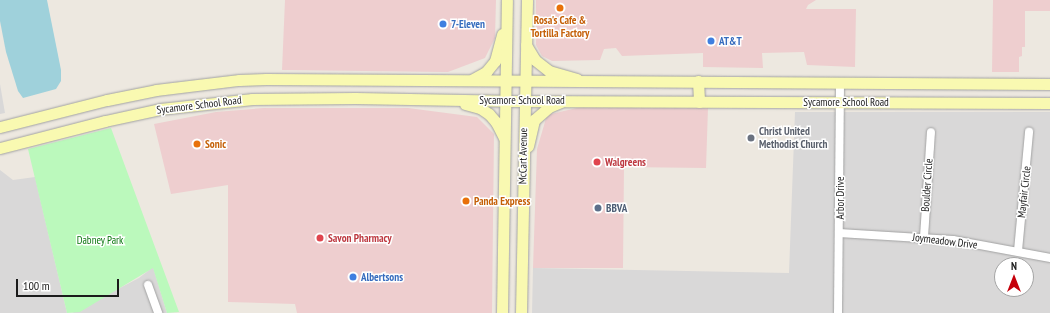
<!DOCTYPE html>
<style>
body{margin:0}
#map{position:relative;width:1050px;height:313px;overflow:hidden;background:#ede8e0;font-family:"PT Sans Narrow",sans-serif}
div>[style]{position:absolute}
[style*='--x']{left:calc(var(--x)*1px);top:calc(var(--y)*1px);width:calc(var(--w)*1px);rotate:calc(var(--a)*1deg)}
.residential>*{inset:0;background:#d9d8d8}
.commercial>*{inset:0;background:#eececf}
.park>*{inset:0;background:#bbf9bc}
.water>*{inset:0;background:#9fd1db}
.roads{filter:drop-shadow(0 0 1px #a2a2a2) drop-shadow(0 0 1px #a2a2a2)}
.street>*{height:8px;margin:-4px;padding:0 4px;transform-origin:4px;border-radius:4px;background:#fff}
.secondary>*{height:11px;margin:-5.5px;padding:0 5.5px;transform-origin:5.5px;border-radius:5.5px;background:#f9f9b1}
.dots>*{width:11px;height:11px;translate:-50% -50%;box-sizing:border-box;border:2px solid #fff;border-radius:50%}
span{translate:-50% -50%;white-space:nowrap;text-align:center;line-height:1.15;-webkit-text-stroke:3px #fff;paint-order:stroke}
.food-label{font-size:11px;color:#c56008;font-weight:700}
.left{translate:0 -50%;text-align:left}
.shop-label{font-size:11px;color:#366cbe;font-weight:700}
.street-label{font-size:11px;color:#1b1b1b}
.worship-label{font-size:11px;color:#5b616d;font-weight:700}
.health-label{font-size:11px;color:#be3a42;font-weight:700}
.service-label{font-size:11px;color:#4e5e75;font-weight:700}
.park-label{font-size:11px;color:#0b760e}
.north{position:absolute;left:994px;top:257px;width:40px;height:40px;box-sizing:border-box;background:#fff;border:1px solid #a4a4a4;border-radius:50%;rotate:0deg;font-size:11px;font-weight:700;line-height:16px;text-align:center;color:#1b1b1b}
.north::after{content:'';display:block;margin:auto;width:14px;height:18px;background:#c5000b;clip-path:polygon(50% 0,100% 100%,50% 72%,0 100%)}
.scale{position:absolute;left:16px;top:279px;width:103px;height:18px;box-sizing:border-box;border:2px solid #1b1b1b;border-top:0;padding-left:5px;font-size:12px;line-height:14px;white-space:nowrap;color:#1b1b1b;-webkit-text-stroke:3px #fff;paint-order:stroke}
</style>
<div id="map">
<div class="residential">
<div style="clip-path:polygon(0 84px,5px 113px,0 114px)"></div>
<div style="clip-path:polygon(evenodd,795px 112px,1050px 112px,1050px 313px,532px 313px,533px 268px,789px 273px,795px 112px,1002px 265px,1026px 265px,1026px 289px,1002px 289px,1002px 265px)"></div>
<div style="clip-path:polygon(0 170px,13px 180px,35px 177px,67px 313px,0 313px)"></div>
<div style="clip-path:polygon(153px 267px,167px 313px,72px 313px,139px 278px)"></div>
</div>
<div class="commercial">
<div style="clip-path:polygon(285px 0,496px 0,495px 38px,485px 58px,448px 72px,282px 70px)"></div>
<div style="clip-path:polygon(536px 0,816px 0,808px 5px,806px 9px,856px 9px,855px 67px,807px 65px,804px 52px,762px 53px,763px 68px,703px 67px,703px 53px,622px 56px,616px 48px,604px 49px,600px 60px,552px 61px,542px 56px,536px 45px)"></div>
<div style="clip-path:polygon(993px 0,1050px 0,1050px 11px,1025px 11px,1025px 47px,1022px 47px,1022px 56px,1019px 57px,1019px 72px,992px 72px)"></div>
<div style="clip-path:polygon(581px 107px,708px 108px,706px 168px,624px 167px,623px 268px,533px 268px,537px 149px,547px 115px)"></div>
<div style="clip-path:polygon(264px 108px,408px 108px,477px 117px,494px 134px,492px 313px,297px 313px,295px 304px,228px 302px,228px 185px,171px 194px,154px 124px,216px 112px)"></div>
</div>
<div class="park">
<div style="clip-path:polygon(111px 128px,179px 312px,167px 313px,153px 268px,80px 312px,67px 313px,28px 149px)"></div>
</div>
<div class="water">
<div style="clip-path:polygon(0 0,47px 0,61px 70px,61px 81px,56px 89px,23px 98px,18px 91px,6px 52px,0 21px)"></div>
</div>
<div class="roads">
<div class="street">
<div style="--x:839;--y:233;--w:114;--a:3.5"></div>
<div style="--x:953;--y:240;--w:99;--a:10.5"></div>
<div style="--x:924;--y:237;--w:105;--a:-86.2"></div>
<div style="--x:1018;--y:251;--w:120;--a:-84.7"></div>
<div style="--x:148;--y:285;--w:30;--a:70"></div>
<div style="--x:838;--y:313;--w:230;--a:-89.5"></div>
</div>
<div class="secondary">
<div style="--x:526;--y:45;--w:17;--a:59"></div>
<div style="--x:535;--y:60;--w:18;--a:38"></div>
<div style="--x:549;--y:71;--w:29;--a:16"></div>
<div style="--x:473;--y:79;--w:15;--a:-28"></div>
<div style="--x:486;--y:72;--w:14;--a:-51"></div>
<div style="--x:495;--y:61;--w:28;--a:-75"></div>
<div style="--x:698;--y:81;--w:21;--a:87"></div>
<div style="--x:465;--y:104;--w:16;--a:15"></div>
<div style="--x:480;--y:108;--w:11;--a:34"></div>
<div style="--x:489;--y:114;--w:11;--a:49"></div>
<div style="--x:496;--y:122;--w:18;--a:63"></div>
<div style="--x:0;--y:127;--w:110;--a:-14.2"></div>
<div style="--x:107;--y:100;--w:50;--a:-11.5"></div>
<div style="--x:156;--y:90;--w:84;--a:-6.9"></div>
<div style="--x:239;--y:80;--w:27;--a:-2"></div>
<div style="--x:266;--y:79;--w:784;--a:0.37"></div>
<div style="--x:528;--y:146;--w:27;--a:-77"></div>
<div style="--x:534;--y:120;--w:20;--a:-41"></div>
<div style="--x:549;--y:107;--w:13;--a:-23"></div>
<div style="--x:0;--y:148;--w:108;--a:-14.4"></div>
<div style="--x:105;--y:121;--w:56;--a:-12.3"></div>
<div style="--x:160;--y:109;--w:93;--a:-6.2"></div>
<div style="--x:252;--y:99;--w:103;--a:-0.6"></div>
<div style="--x:355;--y:98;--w:151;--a:1.1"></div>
<div style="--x:506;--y:101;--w:544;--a:0.21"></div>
<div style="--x:502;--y:313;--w:313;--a:-89.1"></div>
<div style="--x:521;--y:313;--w:313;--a:-88.9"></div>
</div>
</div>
<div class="dots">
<div style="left:560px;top:8px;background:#e8710a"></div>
<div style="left:443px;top:24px;background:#3f7fe0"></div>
<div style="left:711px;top:41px;background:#3f7fe0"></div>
<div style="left:751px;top:138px;background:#6b7280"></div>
<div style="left:197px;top:144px;background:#e8710a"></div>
<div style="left:597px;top:162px;background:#e0444e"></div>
<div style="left:466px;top:201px;background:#e8710a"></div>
<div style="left:598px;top:208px;background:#5c6f8a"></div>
<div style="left:320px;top:238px;background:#e0444e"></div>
<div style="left:353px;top:277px;background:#3f7fe0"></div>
</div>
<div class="food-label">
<span style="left:560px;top:27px">Rosa's Cafe &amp;<br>Tortilla Factory</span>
<span class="left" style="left:205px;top:144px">Sonic</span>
<span class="left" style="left:474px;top:201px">Panda Express</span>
</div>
<div class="shop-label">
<span class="left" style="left:451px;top:24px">7-Eleven</span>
<span class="left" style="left:719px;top:41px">AT&amp;T</span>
<span class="left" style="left:361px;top:277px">Albertsons</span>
</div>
<div class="street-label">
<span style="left:522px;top:100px">Sycamore School Road</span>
<span style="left:846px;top:102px">Sycamore School Road</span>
<span style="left:199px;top:105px;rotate:-7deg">Sycamore School Road</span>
<span style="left:523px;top:156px;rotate:-89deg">McCart Avenue</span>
<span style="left:927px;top:185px;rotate:-86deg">Boulder Circle</span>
<span style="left:1024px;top:192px;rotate:-84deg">Mayfair Circle</span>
<span style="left:840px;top:198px;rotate:-90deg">Arbor Drive</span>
<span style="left:945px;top:241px;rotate:7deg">Joymeadow Drive</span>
</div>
<div class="worship-label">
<span class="left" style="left:759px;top:138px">Christ United<br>Methodist Church</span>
</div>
<div class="health-label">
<span class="left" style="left:605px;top:162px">Walgreens</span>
<span class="left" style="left:328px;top:238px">Savon Pharmacy</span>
</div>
<div class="service-label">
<span class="left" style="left:606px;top:208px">BBVA</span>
</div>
<div class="park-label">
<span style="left:100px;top:240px">Dabney Park</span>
</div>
<div class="north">N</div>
<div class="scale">100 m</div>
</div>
